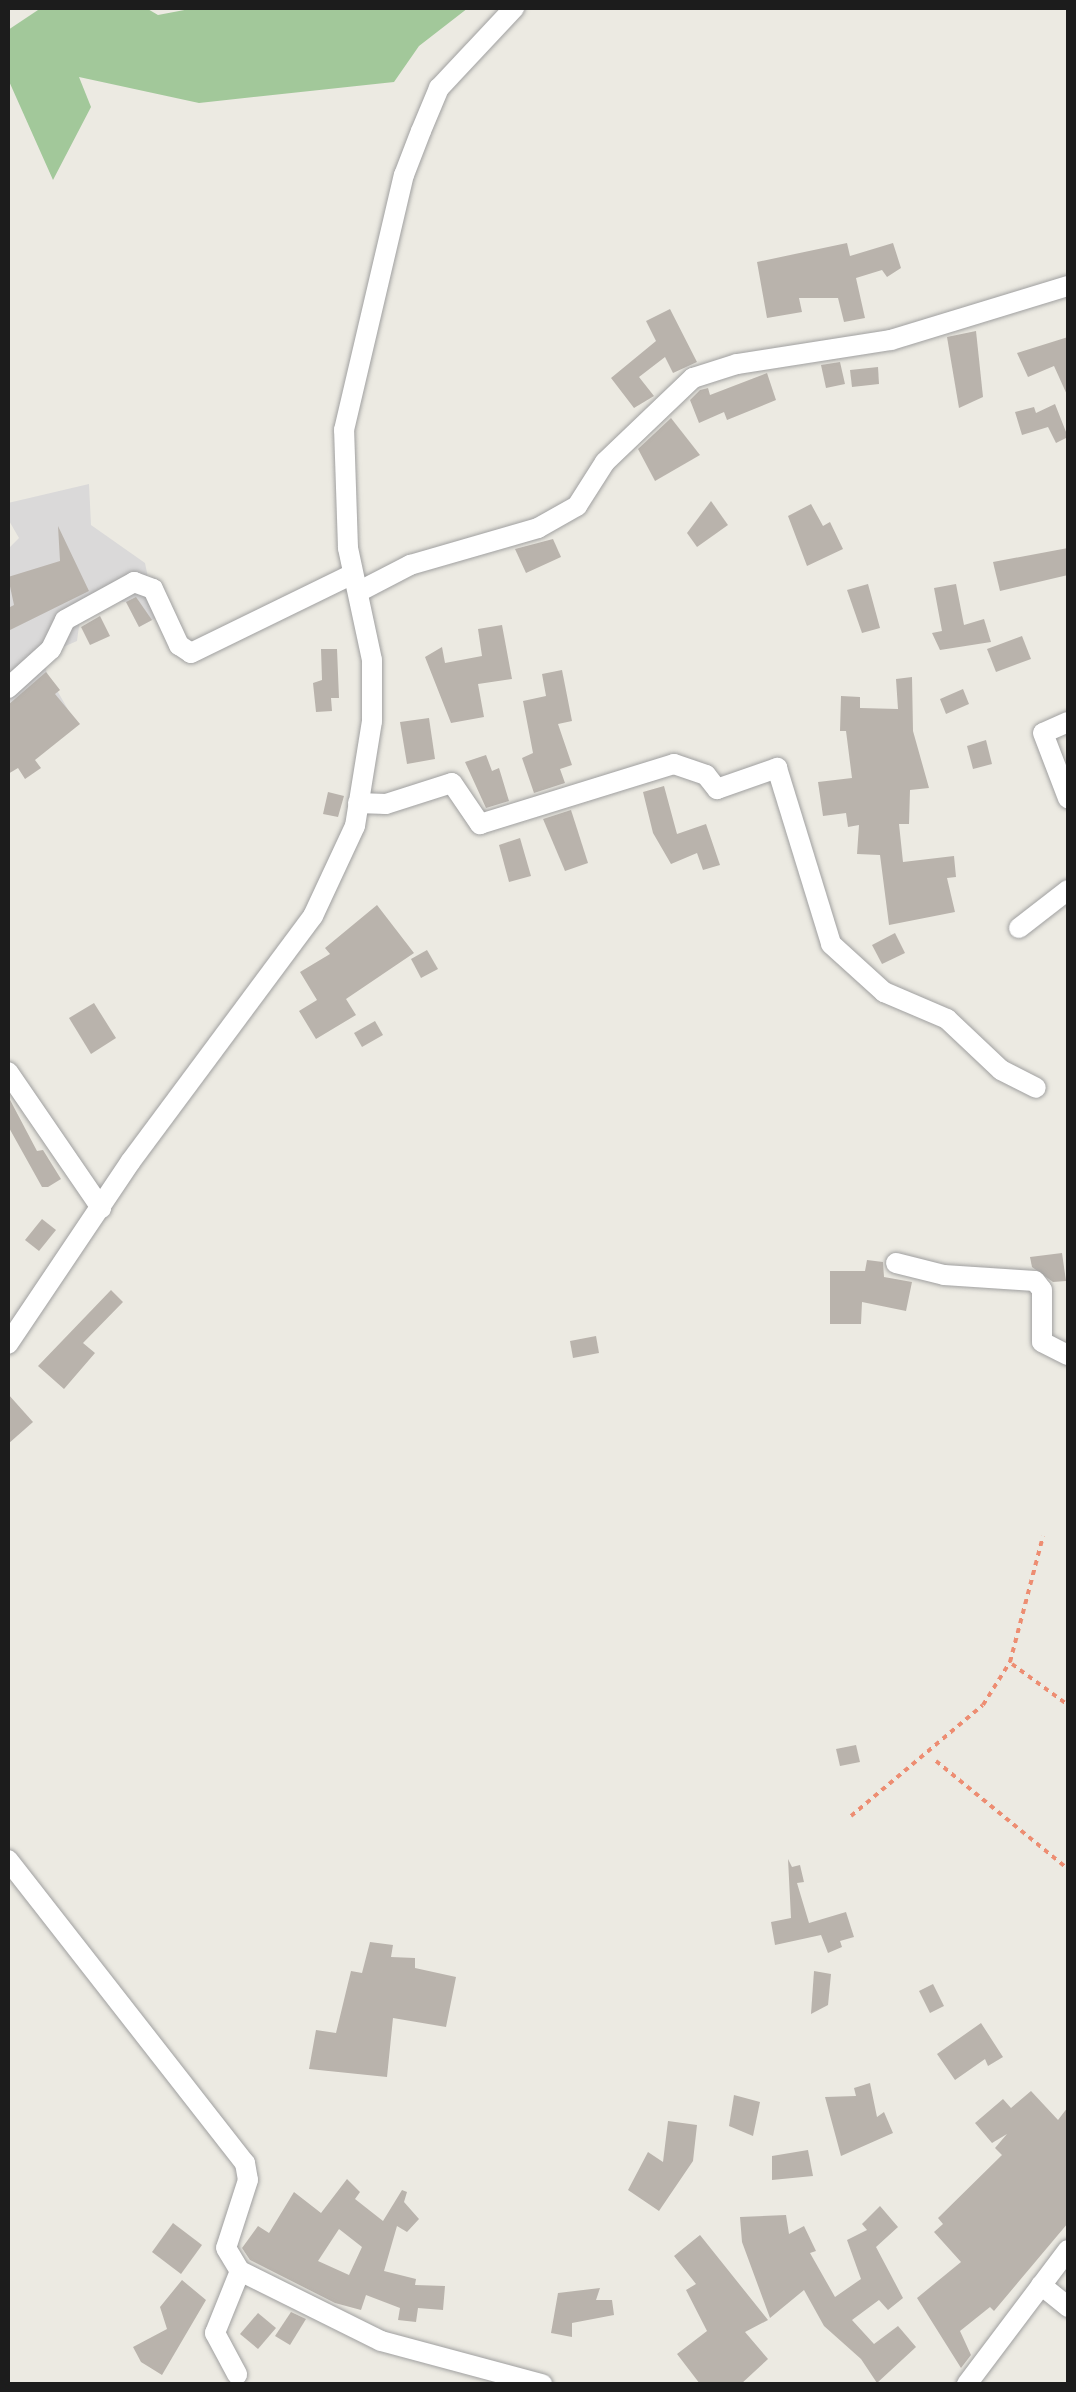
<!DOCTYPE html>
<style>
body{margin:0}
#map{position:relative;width:1076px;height:2392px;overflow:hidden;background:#eceae2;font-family:"Golos Text",sans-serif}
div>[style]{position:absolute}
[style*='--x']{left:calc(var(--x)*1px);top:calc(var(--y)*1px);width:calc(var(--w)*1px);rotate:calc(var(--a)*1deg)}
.residential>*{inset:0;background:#dad9d9}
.forest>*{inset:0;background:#a2c89a}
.building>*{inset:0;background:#b9b3ac}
.path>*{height:4px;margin-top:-2px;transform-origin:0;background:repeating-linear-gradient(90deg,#ed8d72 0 5px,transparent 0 10px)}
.roads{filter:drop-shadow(0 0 2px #a0a0a0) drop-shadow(0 0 2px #a0a0a0)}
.minor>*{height:20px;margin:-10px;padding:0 10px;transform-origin:10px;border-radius:10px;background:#fff}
span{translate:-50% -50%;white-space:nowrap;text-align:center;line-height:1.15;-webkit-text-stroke:8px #fff;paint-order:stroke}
.frame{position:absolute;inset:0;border:10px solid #1c1c1c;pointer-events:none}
</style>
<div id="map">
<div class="residential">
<div style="clip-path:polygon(89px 484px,91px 525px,145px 563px,156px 618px,139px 627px,126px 602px,100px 600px,81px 611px,77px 641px,47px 654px,46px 671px,70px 713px,8px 769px,8px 549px,19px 538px,8px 519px,8px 503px)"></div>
</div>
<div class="forest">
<div style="clip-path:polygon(41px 8px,146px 8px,158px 15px,195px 8px,468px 8px,419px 46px,394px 82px,199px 103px,79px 77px,91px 107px,53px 180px,8px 79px,8px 30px)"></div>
</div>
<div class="building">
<div style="clip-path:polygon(847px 243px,850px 256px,893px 243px,901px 268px,887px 277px,882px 270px,856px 278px,865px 318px,844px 322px,838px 298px,799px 298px,802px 312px,767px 318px,757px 262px)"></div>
<div style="clip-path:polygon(670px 309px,697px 362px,673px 373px,665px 357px,639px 377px,654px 396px,634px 408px,611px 378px,656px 341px,646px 321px)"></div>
<div style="clip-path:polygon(976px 331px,983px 397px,959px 408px,947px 337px)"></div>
<div style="clip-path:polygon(1068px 337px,1068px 397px,1054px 366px,1028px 377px,1017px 353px)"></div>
<div style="clip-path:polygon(840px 362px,845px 384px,826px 388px,821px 365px)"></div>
<div style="clip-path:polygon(878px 367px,879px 384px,852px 387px,850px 370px)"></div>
<div style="clip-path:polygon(767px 373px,776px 400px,727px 420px,724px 412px,699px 423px,690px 400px,700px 390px,708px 388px,710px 395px)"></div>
<div style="clip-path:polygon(1055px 404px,1068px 437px,1056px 443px,1048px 427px,1022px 435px,1015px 412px,1034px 407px,1036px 413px)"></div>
<div style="clip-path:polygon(671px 418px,700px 455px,655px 481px,638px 449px)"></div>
<div style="clip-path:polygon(711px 501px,728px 525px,697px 547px,687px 533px)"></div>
<div style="clip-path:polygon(811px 504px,823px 526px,830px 522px,843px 549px,807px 566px,788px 516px)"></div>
<div style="clip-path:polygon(58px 526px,89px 591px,8px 631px,8px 608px,14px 605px,8px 577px,60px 561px)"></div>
<div style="clip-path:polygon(553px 539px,561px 557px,526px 573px,515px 549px)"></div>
<div style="clip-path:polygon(1068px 548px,1068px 575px,1000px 591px,993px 562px)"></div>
<div style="clip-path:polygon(868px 584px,880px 628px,862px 633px,847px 590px)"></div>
<div style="clip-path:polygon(956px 584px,964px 625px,984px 619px,991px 642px,940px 650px,932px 633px,942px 631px,934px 588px)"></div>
<div style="clip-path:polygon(136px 597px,152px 620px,139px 627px,126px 602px)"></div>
<div style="clip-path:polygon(100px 616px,110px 636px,90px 645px,81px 627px)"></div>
<div style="clip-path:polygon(502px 625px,512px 679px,478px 684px,484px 717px,451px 723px,425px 657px,442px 647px,445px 663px,482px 656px,478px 629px)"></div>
<div style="clip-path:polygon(1022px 636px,1031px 659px,996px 672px,987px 649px)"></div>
<div style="clip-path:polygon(321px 649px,337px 649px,339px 698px,331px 698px,332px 711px,316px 712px,313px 683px,322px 680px)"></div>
<div style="clip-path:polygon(562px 670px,572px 721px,558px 724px,572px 765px,560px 769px,565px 783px,534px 793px,522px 758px,533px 753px,523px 701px,546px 696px,542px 674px)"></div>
<div style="clip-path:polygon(46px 672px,60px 690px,55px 694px,80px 724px,35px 760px,41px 768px,25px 779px,18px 768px,8px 774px,8px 705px)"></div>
<div style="clip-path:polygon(912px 677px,913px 731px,929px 788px,910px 790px,909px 824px,899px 824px,903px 862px,954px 856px,956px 877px,947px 878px,955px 912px,889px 925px,880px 855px,857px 854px,859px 825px,848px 827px,846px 813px,823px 816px,818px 782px,852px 778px,846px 731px,840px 731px,841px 696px,860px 697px,860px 708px,898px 709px,896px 679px)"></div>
<div style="clip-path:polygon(963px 689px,969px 704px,946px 714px,940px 699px)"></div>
<div style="clip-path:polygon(429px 718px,435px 759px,407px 764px,400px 722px)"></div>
<div style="clip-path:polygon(986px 740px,992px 764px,973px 769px,967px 746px)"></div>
<div style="clip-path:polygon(486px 755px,492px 771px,499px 768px,509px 801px,486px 808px,465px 762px)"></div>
<div style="clip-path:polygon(664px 786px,677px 834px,706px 824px,720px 865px,703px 870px,697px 853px,671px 864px,653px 833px,643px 792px)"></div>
<div style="clip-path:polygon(328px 792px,344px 796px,338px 817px,323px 814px)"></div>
<div style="clip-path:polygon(571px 810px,588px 863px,565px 871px,543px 819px)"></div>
<div style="clip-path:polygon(520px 838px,531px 876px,509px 882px,499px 845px)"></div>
<div style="clip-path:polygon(377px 905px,414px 953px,346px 999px,356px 1015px,316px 1039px,299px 1011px,317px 1000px,300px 972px,330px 954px,325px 948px)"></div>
<div style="clip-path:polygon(895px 933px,905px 953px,882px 964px,872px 945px)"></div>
<div style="clip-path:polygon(427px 950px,438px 969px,421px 978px,411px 959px)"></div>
<div style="clip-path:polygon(94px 1003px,116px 1038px,91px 1054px,69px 1018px)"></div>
<div style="clip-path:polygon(375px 1021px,383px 1035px,362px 1047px,354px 1033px)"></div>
<div style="clip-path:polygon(8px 1096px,37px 1151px,43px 1150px,61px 1179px,48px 1187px,42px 1187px,8px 1126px)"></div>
<div style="clip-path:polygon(42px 1219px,56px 1230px,39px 1251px,25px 1240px)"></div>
<div style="clip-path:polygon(1062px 1253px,1066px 1281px,1053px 1282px,1032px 1267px,1030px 1257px)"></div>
<div style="clip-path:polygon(867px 1260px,883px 1262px,884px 1277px,912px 1282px,906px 1311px,862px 1302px,861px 1324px,830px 1324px,830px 1271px,865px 1271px)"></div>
<div style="clip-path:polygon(111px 1290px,123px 1302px,83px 1343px,95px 1353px,64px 1389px,38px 1366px)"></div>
<div style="clip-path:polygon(596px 1336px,599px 1353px,573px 1358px,570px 1341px)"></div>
<div style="clip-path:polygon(8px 1394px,33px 1422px,8px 1444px)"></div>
<div style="clip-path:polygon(856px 1745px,860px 1762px,840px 1766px,836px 1749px)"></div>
<div style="clip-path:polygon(788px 1859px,792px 1867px,800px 1865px,804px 1882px,797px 1883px,809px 1923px,846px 1912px,854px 1937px,840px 1941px,842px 1947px,828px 1953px,821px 1935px,775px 1945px,771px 1922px,791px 1918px)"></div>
<div style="clip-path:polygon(370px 1942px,393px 1945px,391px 1957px,415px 1958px,415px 1968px,456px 1977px,446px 2027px,393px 2018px,387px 2077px,309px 2069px,316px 2030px,336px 2033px,351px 1971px,362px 1973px)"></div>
<div style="clip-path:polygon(814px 1971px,831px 1974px,828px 2005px,811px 2014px)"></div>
<div style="clip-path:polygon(933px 1984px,944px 2006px,930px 2013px,919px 1991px)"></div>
<div style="clip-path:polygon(981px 2023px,1003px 2057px,988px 2066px,985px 2059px,955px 2080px,937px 2054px)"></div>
<div style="clip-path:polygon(870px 2083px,877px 2117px,884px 2112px,893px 2133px,841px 2156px,825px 2097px,856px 2096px,854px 2088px)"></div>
<div style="clip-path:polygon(1031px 2091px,1058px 2120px,1068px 2107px,1068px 2223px,994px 2311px,990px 2307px,960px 2331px,971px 2355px,961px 2368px,917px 2298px,961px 2262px,934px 2232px,943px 2224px,938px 2218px,1002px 2155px,995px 2148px,1007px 2134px,992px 2143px,975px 2123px,1003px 2099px,1011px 2108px)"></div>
<div style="clip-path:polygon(734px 2095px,760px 2102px,753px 2136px,729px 2126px)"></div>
<div style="clip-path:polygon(668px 2121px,697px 2125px,693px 2161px,659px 2211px,628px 2190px,648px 2152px,663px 2162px)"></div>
<div style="clip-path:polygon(808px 2150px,813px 2176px,772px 2180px,772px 2156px)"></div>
<div style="clip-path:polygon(evenodd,347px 2179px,360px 2192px,355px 2199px,383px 2221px,402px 2190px,407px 2192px,404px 2202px,419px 2219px,407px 2232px,397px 2226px,384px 2271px,416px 2279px,415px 2285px,445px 2286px,443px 2310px,418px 2308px,416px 2322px,398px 2320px,400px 2308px,366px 2295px,361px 2310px,335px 2303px,250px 2260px,242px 2248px,258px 2226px,269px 2233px,294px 2192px,321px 2213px,347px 2179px,339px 2229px,362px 2247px,349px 2275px,318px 2261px,339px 2229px)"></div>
<div style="clip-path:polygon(880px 2206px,898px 2227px,876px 2247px,903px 2298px,888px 2310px,879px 2300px,852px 2320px,874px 2344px,898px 2326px,916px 2347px,877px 2383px,861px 2359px,824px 2326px,804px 2290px,770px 2318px,742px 2242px,740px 2217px,786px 2215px,789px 2234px,804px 2226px,816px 2251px,810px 2253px,835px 2297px,861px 2279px,847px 2240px,867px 2230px,862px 2224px)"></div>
<div style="clip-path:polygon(173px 2223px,202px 2245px,181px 2274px,152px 2252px)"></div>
<div style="clip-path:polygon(700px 2235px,768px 2320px,745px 2332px,768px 2359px,741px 2384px,700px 2384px,677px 2354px,707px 2331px,686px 2290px,696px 2284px,674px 2256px)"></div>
<div style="clip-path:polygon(182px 2280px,206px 2300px,162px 2375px,141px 2362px,133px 2347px,167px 2329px,160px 2307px)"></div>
<div style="clip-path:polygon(600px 2288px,596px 2300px,612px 2300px,614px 2315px,572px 2323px,572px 2337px,551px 2333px,558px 2293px)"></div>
<div style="clip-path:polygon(291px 2312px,306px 2319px,290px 2345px,275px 2336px)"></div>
<div style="clip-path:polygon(258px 2313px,276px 2328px,258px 2349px,240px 2334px)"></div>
</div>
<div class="path">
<div style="--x:1012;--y:1664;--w:69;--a:36.2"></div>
<div style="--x:936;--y:1761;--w:171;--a:39.3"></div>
<div style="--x:851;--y:1816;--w:172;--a:-40.1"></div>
<div style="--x:983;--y:1705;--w:51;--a:-57.9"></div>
<div style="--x:1010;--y:1662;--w:130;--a:-75.3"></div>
</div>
<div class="roads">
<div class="minor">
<div style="--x:358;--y:592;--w:59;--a:-27.4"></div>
<div style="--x:410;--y:565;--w:133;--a:-16.1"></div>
<div style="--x:538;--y:528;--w:45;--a:-29.4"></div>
<div style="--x:577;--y:506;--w:52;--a:-57.5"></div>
<div style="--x:605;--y:462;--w:122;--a:-43.7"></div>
<div style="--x:693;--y:378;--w:46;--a:-17.7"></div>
<div style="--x:737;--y:364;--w:156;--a:-8.9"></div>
<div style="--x:891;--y:340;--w:185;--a:-17"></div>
<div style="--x:8;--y:688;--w:58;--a:-42.2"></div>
<div style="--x:51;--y:649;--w:32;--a:-64"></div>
<div style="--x:65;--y:620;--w:79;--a:-28.8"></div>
<div style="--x:134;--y:582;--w:20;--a:20"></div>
<div style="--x:153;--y:589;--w:62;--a:65.1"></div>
<div style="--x:179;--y:645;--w:14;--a:34"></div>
<div style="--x:191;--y:653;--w:180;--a:-26"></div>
<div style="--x:1068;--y:722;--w:27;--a:156"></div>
<div style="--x:1043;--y:733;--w:70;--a:69"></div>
<div style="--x:358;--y:803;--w:28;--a:2"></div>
<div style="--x:386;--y:804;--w:69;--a:-17.7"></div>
<div style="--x:452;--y:783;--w:50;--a:55.7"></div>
<div style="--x:480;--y:824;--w:203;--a:-17.2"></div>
<div style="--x:674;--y:764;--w:34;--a:19"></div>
<div style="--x:706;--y:775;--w:18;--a:52"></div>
<div style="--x:717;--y:789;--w:64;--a:-19.3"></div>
<div style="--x:777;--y:768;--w:184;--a:72.9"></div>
<div style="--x:831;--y:944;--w:72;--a:42.2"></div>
<div style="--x:884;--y:992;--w:69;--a:23.2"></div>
<div style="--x:947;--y:1019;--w:74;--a:43.4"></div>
<div style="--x:1001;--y:1070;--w:39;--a:27"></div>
<div style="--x:1019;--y:928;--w:62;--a:-37.8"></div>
<div style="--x:8;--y:1072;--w:165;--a:55.6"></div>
<div style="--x:896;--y:1263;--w:49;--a:14"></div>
<div style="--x:944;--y:1275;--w:91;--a:3.8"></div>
<div style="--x:1035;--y:1281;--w:11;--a:52"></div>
<div style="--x:1042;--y:1290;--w:52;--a:90"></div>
<div style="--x:1042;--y:1342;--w:29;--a:27"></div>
<div style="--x:8;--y:1344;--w:220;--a:-56.1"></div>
<div style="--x:131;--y:1161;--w:305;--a:-53.4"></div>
<div style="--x:313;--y:916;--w:99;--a:-65"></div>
<div style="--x:355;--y:826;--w:106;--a:-80.8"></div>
<div style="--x:372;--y:721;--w:61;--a:-90"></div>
<div style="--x:372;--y:660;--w:115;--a:-102.1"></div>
<div style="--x:348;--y:548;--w:118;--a:-91.9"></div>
<div style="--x:344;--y:430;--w:262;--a:-76.8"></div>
<div style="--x:404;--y:175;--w:47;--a:-68.9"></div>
<div style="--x:421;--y:131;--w:47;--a:-67.3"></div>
<div style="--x:439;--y:88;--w:110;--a:-46.8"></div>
<div style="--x:8;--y:1860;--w:385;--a:52"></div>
<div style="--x:245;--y:2163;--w:17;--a:80"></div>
<div style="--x:248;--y:2180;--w:71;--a:107.9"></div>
<div style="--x:226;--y:2248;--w:27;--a:59"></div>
<div style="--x:240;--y:2271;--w:67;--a:112"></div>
<div style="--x:215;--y:2333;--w:47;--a:61.8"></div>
<div style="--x:240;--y:2271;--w:157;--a:26.4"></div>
<div style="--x:381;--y:2341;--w:167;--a:15"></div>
<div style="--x:1041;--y:2285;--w:35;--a:39"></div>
<div style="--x:967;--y:2384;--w:168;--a:-53"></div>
</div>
</div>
<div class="frame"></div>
</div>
